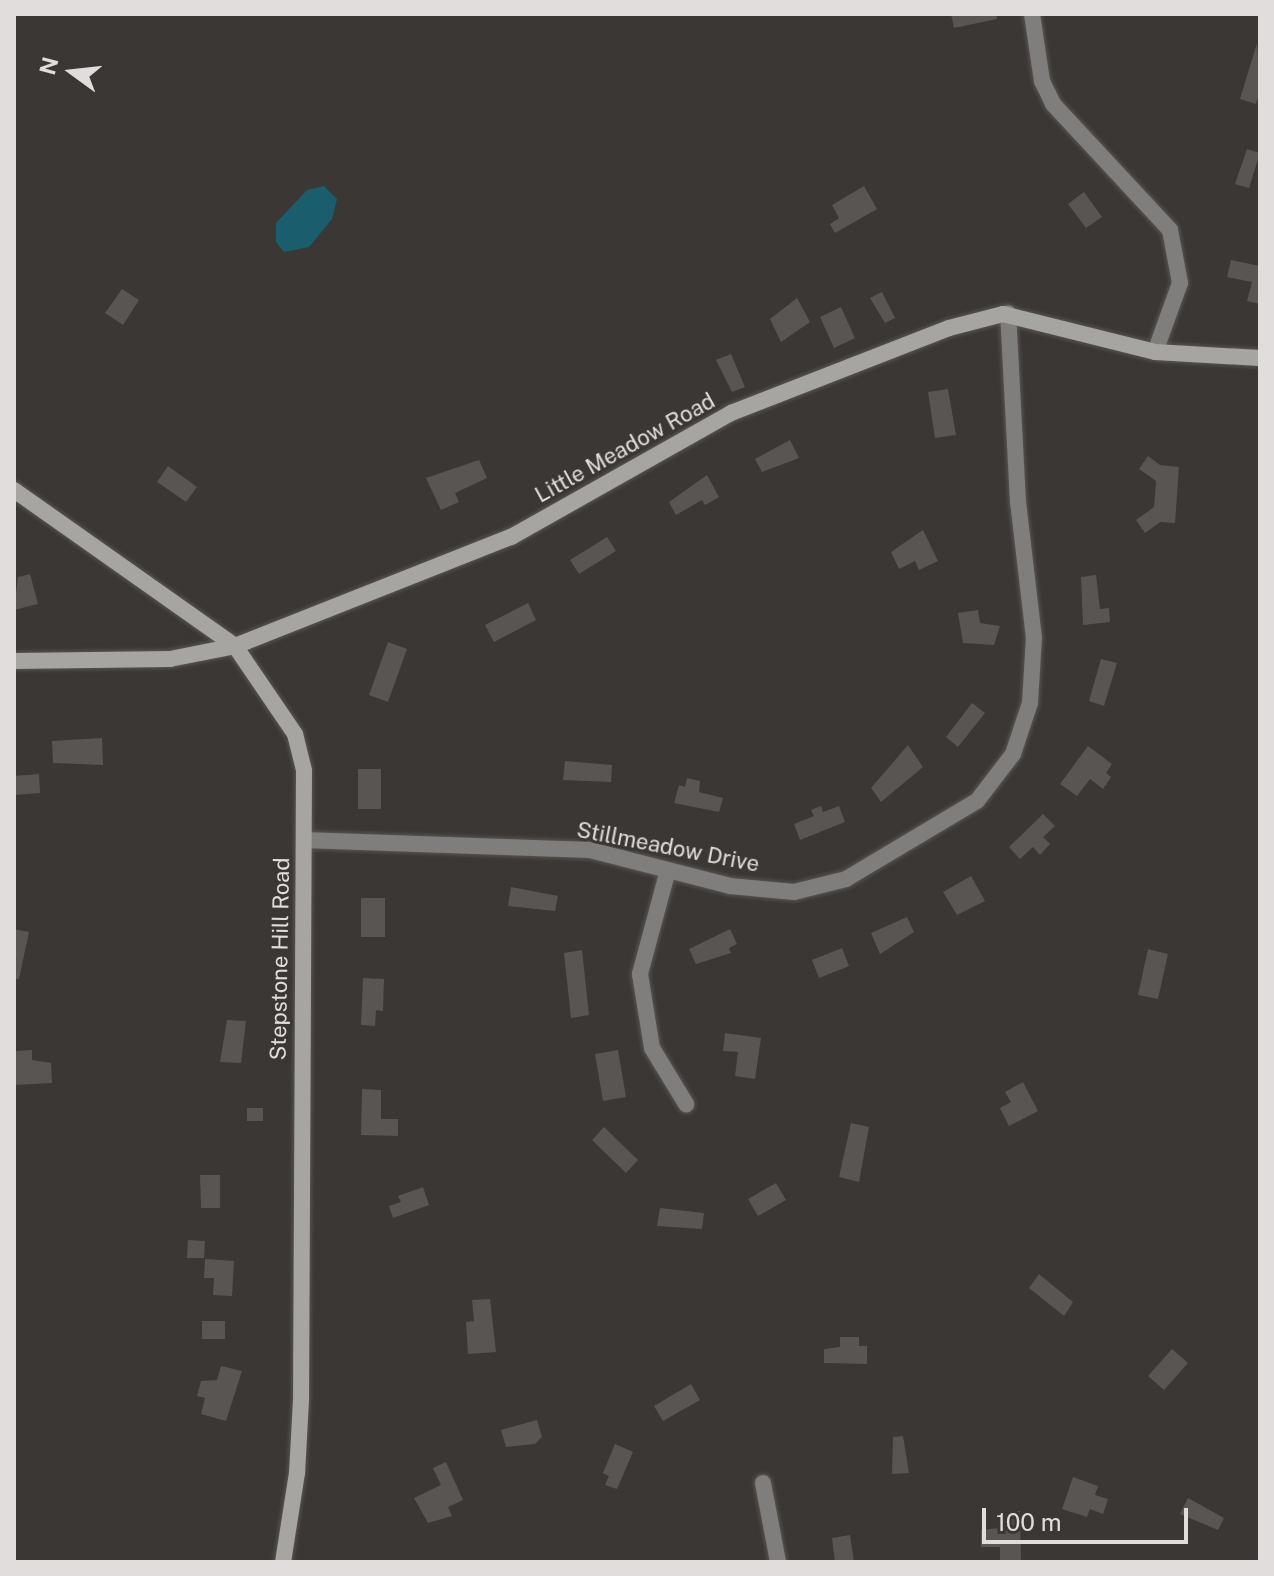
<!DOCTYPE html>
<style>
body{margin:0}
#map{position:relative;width:1274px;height:1576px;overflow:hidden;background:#3b3734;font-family:"Public Sans",sans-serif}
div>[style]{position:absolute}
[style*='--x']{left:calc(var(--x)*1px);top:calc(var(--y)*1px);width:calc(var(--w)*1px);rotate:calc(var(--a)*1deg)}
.water>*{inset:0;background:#1a5e6e}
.building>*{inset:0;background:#595552}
.roads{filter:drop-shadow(0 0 2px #595552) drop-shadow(0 0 2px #595552)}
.street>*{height:16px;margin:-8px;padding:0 8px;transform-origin:8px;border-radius:8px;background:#7f7e7c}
.secondary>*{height:16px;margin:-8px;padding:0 8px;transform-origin:8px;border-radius:8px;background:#a6a5a1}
span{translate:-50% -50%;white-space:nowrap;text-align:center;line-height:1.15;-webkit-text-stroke:6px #3b3734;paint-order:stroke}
.street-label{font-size:22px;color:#e0dddc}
.frame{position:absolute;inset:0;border:16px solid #e0dddc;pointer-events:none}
.north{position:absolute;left:32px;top:32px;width:80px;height:80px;-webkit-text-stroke:6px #3b3734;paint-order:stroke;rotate:285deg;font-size:22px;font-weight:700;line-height:32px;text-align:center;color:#e0dddc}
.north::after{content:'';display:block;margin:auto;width:28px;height:36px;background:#e0dddc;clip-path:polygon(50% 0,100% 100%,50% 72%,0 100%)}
.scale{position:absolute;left:982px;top:1508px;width:206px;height:36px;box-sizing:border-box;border:4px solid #e0dddc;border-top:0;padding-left:10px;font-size:24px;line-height:28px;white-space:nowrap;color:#e0dddc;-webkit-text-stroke:6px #3b3734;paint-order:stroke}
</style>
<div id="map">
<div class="water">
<div style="clip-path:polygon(324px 186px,337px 199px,332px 219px,309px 247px,284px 252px,276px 242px,276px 223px,307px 190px)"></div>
</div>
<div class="building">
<div style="clip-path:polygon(951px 14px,996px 14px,997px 19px,954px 28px)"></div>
<div style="clip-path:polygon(1257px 43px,1260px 91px,1256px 104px,1240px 99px)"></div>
<div style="clip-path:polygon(1247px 149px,1260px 153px,1249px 188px,1235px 184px)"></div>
<div style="clip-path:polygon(864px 186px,877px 209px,835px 233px,830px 224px,839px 218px,832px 205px)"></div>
<div style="clip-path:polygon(1084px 192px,1102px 217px,1086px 228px,1068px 204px)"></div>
<div style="clip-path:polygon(1231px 260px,1260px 266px,1260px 304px,1247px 301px,1252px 282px,1227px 277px)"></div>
<div style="clip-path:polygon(122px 289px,139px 300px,123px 325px,105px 313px)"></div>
<div style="clip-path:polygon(882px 292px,895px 318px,885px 323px,870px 298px)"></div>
<div style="clip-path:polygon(797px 298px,810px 322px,781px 342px,770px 319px)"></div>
<div style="clip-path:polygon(841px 307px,855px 338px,834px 348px,820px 317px)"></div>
<div style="clip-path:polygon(731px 354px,745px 387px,732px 392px,716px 360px)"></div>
<div style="clip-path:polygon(948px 389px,956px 435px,935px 438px,928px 392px)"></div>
<div style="clip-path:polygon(790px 440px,799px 458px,762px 472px,755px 459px)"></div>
<div style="clip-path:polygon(1148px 456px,1160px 465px,1179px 467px,1175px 523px,1160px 522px,1145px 533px,1136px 520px,1154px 507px,1156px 481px,1139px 469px)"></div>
<div style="clip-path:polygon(479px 460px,487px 478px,455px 493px,459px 502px,441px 510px,426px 478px)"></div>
<div style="clip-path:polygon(168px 466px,197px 487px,186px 502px,157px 482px)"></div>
<div style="clip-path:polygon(707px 475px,719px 497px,705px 505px,702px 500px,676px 515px,669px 502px)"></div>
<div style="clip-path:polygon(923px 530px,938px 561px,919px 570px,915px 561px,899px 569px,891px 552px)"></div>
<div style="clip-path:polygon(607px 537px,616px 551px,579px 574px,570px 560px)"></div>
<div style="clip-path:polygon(30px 574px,38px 604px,14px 610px,18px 577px)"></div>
<div style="clip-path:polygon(1096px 575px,1100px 609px,1109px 608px,1110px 622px,1083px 625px,1081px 577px)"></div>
<div style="clip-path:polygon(528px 603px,536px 620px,494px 642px,485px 625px)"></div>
<div style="clip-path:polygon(978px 610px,980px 623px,1000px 626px,994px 645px,963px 643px,958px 613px)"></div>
<div style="clip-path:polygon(388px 642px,407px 649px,388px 702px,369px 695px)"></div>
<div style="clip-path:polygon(1101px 659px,1117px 663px,1104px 706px,1089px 701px)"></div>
<div style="clip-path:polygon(972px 703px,985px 713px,958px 747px,946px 737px)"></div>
<div style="clip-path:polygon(102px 738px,103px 765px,53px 763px,52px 741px)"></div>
<div style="clip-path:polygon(908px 745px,923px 767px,881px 802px,871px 788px)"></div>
<div style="clip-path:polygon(1088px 746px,1112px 764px,1106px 773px,1111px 777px,1103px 789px,1090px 779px,1077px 796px,1060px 784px)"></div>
<div style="clip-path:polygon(565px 761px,612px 765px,611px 782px,563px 780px)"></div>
<div style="clip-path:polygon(358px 769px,381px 769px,381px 809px,358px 809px)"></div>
<div style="clip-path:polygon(39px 774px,40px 793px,14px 795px,14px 776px)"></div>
<div style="clip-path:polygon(687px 778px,700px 781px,699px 792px,723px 798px,719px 812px,674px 803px,679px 785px,685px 787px)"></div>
<div style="clip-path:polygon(821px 806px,823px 812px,839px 806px,845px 822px,800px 840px,794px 824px,814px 816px,811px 810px)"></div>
<div style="clip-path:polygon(1043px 814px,1055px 826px,1043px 837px,1050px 844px,1040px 855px,1033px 847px,1020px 859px,1009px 847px)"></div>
<div style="clip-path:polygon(971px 876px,985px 901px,957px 915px,943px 892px)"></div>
<div style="clip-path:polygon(511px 887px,558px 896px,555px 911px,508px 906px)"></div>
<div style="clip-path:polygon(361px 898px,385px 898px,385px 937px,361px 937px)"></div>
<div style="clip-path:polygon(907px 917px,914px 932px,880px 954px,871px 933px)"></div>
<div style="clip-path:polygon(14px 929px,29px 932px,19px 979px,14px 979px)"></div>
<div style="clip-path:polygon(730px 929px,737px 944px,729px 948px,731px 953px,696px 964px,689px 949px)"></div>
<div style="clip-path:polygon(842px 948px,849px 966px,819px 978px,812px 960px)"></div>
<div style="clip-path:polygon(1148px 949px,1168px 954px,1158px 999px,1138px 995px)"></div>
<div style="clip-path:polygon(582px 950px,589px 1015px,571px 1018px,564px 953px)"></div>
<div style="clip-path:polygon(363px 978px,384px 979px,383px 1011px,376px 1010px,375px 1026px,361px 1025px)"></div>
<div style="clip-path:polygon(227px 1020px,246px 1021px,241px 1063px,220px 1062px)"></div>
<div style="clip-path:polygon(725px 1033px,761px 1038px,755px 1079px,735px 1076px,738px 1052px,723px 1051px)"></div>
<div style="clip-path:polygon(32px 1050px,32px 1060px,51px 1063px,52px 1083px,14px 1085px,14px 1051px)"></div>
<div style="clip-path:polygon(618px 1050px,626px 1097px,603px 1101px,595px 1054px)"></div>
<div style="clip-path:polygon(1023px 1082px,1038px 1111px,1009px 1126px,1000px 1108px,1011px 1102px,1005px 1092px)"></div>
<div style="clip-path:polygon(362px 1089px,381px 1090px,381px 1119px,398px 1119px,398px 1136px,361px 1135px)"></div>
<div style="clip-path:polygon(247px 1108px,263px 1108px,263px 1121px,247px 1121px)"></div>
<div style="clip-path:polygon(851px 1123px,869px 1127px,859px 1182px,839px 1177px)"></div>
<div style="clip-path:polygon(604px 1127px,638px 1160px,626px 1173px,592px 1140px)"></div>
<div style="clip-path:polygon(200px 1175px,220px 1175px,220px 1208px,201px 1208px)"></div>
<div style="clip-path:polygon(776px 1183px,786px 1200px,758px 1216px,748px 1199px)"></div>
<div style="clip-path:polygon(423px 1187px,429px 1205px,393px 1218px,389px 1206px,401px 1202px,398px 1196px)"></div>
<div style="clip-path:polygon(660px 1208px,704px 1213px,702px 1229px,657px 1226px)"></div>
<div style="clip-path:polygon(188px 1240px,205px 1241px,204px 1258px,187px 1258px)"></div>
<div style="clip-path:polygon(205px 1259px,234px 1261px,232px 1296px,213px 1295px,214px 1278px,204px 1278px)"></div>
<div style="clip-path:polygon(1039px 1274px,1073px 1302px,1064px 1316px,1029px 1288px)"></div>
<div style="clip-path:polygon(490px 1299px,496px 1352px,468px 1354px,466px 1322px,474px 1321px,472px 1300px)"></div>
<div style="clip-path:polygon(202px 1321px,225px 1321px,225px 1339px,202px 1339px)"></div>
<div style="clip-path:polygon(840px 1337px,859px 1337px,859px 1346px,867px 1346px,867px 1364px,824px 1363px,824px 1349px,840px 1347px)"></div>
<div style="clip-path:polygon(1172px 1349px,1188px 1363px,1164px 1390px,1148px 1376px)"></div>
<div style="clip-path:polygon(221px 1366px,242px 1371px,226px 1421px,201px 1414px,205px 1398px,197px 1396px,201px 1381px,217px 1380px)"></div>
<div style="clip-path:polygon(691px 1384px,700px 1400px,663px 1421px,654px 1406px)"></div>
<div style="clip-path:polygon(537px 1420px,542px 1437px,535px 1444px,506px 1447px,501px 1430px)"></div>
<div style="clip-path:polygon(903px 1436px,909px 1473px,892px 1474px,893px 1437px)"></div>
<div style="clip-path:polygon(615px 1444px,633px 1452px,617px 1489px,605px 1485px,609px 1476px,603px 1473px)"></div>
<div style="clip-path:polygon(446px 1462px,463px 1500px,448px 1507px,452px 1516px,428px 1523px,414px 1498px,441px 1485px,433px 1468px)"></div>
<div style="clip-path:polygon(1073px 1477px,1098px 1486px,1095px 1495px,1108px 1499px,1103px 1514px,1090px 1509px,1087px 1517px,1062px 1509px)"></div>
<div style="clip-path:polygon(1188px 1498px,1224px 1518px,1218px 1530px,1180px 1514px)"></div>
<div style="clip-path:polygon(1009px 1511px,1020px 1511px,1021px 1561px,1000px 1561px,1000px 1547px,981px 1547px,981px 1530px,1009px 1527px)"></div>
<div style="clip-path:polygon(850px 1535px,854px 1562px,835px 1562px,832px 1538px)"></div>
</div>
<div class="roads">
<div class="street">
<div style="--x:1032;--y:14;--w:68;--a:81.5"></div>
<div style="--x:1042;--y:81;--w:25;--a:64"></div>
<div style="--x:1053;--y:104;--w:172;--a:47.1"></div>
<div style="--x:1170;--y:230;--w:54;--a:79.3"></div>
<div style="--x:1180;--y:283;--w:73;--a:109.9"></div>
<div style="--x:304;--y:840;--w:286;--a:2"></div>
<div style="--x:590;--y:850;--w:145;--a:14.4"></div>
<div style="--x:730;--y:886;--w:64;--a:5.4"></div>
<div style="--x:794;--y:892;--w:54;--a:-14"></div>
<div style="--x:846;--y:879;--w:152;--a:-30.8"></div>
<div style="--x:977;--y:801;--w:59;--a:-52.5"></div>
<div style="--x:1013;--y:754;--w:54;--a:-71.6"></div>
<div style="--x:1030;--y:703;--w:65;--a:-86.5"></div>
<div style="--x:1034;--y:638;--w:137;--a:-96.7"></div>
<div style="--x:1018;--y:502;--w:189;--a:-93"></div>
<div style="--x:668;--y:870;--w:108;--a:105.1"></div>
<div style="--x:640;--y:974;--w:75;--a:80.8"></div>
<div style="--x:652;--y:1048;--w:66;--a:58.7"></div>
<div style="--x:763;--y:1483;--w:80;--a:79.2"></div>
</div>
<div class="secondary">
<div style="--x:14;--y:490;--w:271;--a:35.2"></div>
<div style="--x:235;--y:646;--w:107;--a:55.7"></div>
<div style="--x:295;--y:734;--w:38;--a:76"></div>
<div style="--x:304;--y:771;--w:629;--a:90.27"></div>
<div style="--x:301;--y:1400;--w:73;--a:93.1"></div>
<div style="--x:297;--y:1473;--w:90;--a:98.9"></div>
<div style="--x:14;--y:661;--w:156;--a:-0.7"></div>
<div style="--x:170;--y:659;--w:66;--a:-11.3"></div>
<div style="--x:235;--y:646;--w:297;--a:-21.6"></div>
<div style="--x:511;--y:537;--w:253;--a:-29.4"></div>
<div style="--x:731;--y:413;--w:234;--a:-21.3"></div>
<div style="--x:949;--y:328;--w:56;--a:-14.5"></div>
<div style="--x:1003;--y:314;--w:157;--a:14"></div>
<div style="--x:1155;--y:352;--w:105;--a:3.3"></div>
</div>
</div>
<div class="street-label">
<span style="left:625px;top:448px;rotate:-29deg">Little Meadow Road</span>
<span style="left:668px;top:847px;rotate:11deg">Stillmeadow Drive</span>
<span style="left:280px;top:959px;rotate:-89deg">Stepstone Hill Road</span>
</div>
<div class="frame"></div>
<div class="north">N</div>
<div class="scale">100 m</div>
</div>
